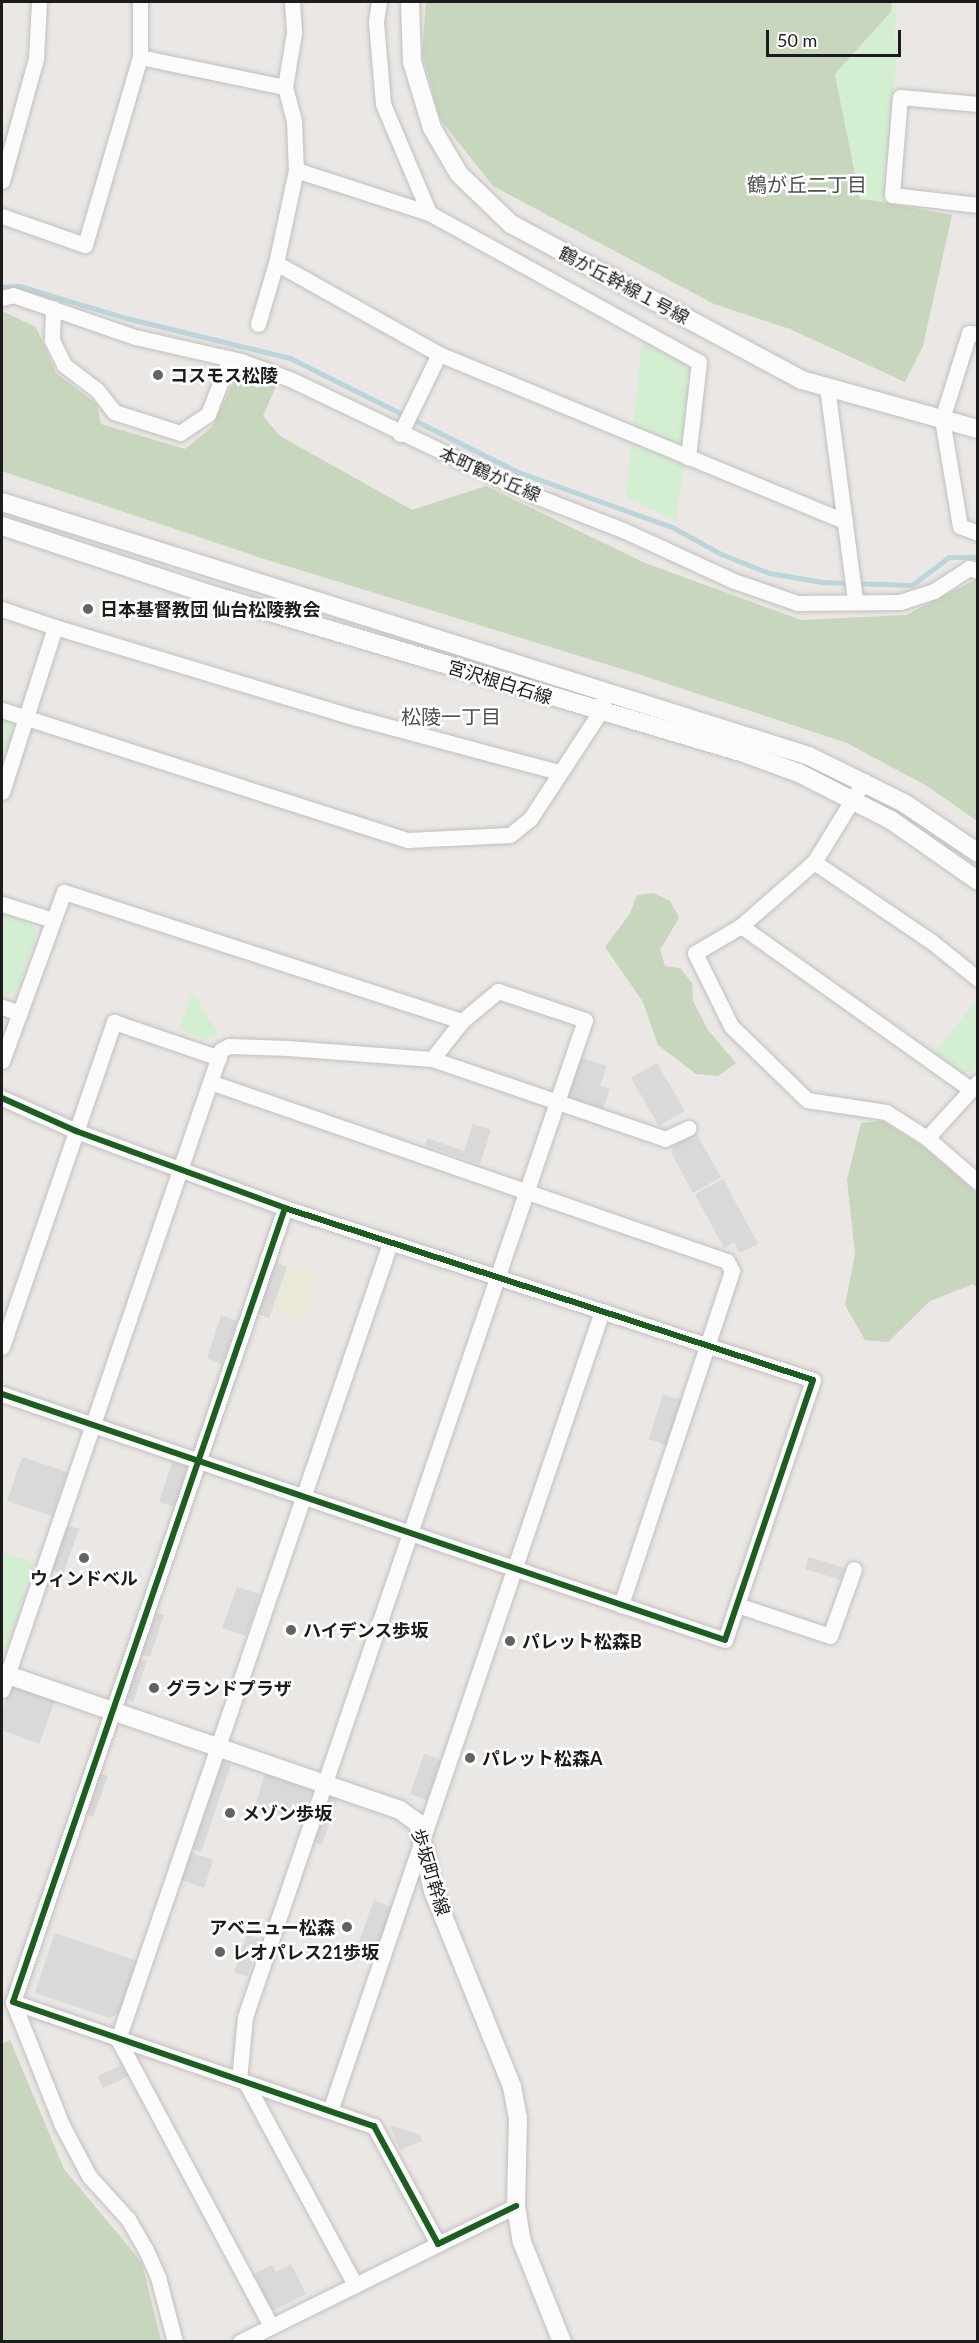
<!DOCTYPE html>
<meta charset="utf-8">
<style>
body{margin:0}
#map{position:relative;width:979px;height:2343px;overflow:hidden;background:#eae7e4;font-family:Lato,"Noto Sans JP",sans-serif}
div>[style]{position:absolute}
[style*='--x']{left:calc(var(--x)*1px);top:calc(var(--y)*1px);width:calc(var(--w)*1px);rotate:calc(var(--a)*1deg)}
.farmland>*{inset:0;background:#eae9d8}
.forest>*{inset:0;background:#c7d6bc}
.park>*{inset:0;background:#d4eed2}
.parking>*{inset:0;background:#dad9d8}
.stream>*{height:5px;margin:-2.5px;padding:0 2.5px;transform-origin:2.5px;border-radius:2.5px;background:#bbd6da}
.roads{filter:drop-shadow(0 0 2px #c1c0bf) drop-shadow(0 0 2px #c1c0bf)}
.minor>*{height:15px;margin:-7.5px;padding:0 7.5px;transform-origin:7.5px;border-radius:7.5px;background:#fcfbfb}
.tertiary>*{height:18px;margin:-9px;padding:0 9px;transform-origin:9px;border-radius:9px;background:#fcfbfb}
.cycleway>*{height:6px;margin:-3px;padding:0 3px;transform-origin:3px;border-radius:3px;background:#1b5e20}
.dots>*{width:16px;height:16px;translate:-50% -50%;box-sizing:border-box;border:3px solid #fff;border-radius:50%}
span{translate:-50% -50%;white-space:nowrap;text-align:center;line-height:1.15;-webkit-text-stroke:5px #fff;paint-order:stroke}
.street-label{font-size:18px;color:#1c1c1c}
.poi-label{font-size:18px;color:#1c1c1c;font-weight:700}
.left{translate:0 -50%;text-align:left}
.right{translate:-100% -50%;text-align:right}
.neighbourhood-label{font-size:20px;color:#4f4f4f}
.frame{position:absolute;inset:0;border:3px solid #1c1c1c;pointer-events:none}
.scale{position:absolute;left:766px;top:30px;width:135px;height:27px;box-sizing:border-box;border:3px solid #1c1c1c;border-top:0;padding-left:8px;font-size:18px;line-height:21px;white-space:nowrap;color:#1c1c1c;-webkit-text-stroke:4px #fff;paint-order:stroke}
</style>
<div id="map">
<div class="farmland">
<div style="clip-path:polygon(289px 1265px,317px 1275px,302px 1320px,274px 1310px)"></div>
</div>
<div class="forest">
<div style="clip-path:polygon(426px 2px,892px 2px,891px 12px,835px 74px,860px 198px,952px 215px,923px 346px,905px 382px,790px 329px,714px 304px,493px 186px,440px 119px,422px 53px)"></div>
<div style="clip-path:polygon(2px 311px,36px 327px,56px 373px,97px 404px,101px 424px,185px 449px,212px 427px,238px 372px,279px 379px,263px 416px,280px 436px,412px 510px,486px 486px,645px 563px,801px 620px,906px 615px,977px 579px,977px 821px,927px 786px,847px 743px,638px 674px,261px 558px,2px 471px)"></div>
<div style="clip-path:polygon(653px 893px,670px 901px,679px 918px,660px 950px,665px 966px,680px 968px,692px 983px,693px 1001px,708px 1030px,736px 1063px,718px 1076px,696px 1074px,658px 1045px,643px 1002px,605px 947px,629px 915px,637px 895px)"></div>
<div style="clip-path:polygon(882px 1121px,922px 1146px,978px 1194px,977px 1288px,973px 1284px,930px 1301px,888px 1342px,865px 1340px,845px 1305px,855px 1254px,847px 1180px,861px 1123px)"></div>
<div style="clip-path:polygon(10px 2040px,64px 2169px,142px 2263px,161px 2341px,2px 2341px,2px 2044px)"></div>
</div>
<div class="park">
<div style="clip-path:polygon(892px 2px,897px 2px,894px 41px,898px 42px,884px 202px,860px 199px,835px 74px,891px 12px)"></div>
<div style="clip-path:polygon(643px 331px,699px 362px,676px 521px,626px 498px)"></div>
<div style="clip-path:polygon(2px 710px,25px 718px,2px 792px)"></div>
<div style="clip-path:polygon(2px 912px,30px 920px,37px 933px,18px 989px,5px 996px,2px 995px)"></div>
<div style="clip-path:polygon(192px 992px,219px 1034px,205px 1039px,179px 1029px)"></div>
<div style="clip-path:polygon(977px 1000px,977px 1065px,970px 1073px,958px 1073px,934px 1053px)"></div>
<div style="clip-path:polygon(2px 1552px,35px 1564px,5px 1650px,2px 1652px)"></div>
</div>
<div class="parking">
<div style="clip-path:polygon(579px 1057px,607px 1066px,600px 1086px,610px 1089px,603px 1109px,566px 1097px)"></div>
<div style="clip-path:polygon(657px 1063px,685px 1111px,659px 1126px,631px 1078px)"></div>
<div style="clip-path:polygon(473px 1124px,491px 1130px,480px 1164px,425px 1145px,427px 1138px,464px 1151px)"></div>
<div style="clip-path:polygon(695px 1131px,721px 1177px,693px 1193px,672px 1154px,673px 1143px)"></div>
<div style="clip-path:polygon(723px 1179px,758px 1244px,740px 1253px,734px 1243px,724px 1248px,695px 1194px)"></div>
<div style="clip-path:polygon(273px 1261px,287px 1267px,269px 1318px,255px 1313px)"></div>
<div style="clip-path:polygon(221px 1315px,237px 1321px,222px 1364px,207px 1358px)"></div>
<div style="clip-path:polygon(663px 1394px,682px 1400px,668px 1446px,649px 1439px)"></div>
<div style="clip-path:polygon(22px 1457px,67px 1472px,52px 1516px,7px 1501px)"></div>
<div style="clip-path:polygon(174px 1457px,189px 1462px,174px 1507px,159px 1502px)"></div>
<div style="clip-path:polygon(66px 1525px,79px 1529px,63px 1574px,51px 1570px)"></div>
<div style="clip-path:polygon(809px 1557px,845px 1568px,841px 1580px,805px 1569px)"></div>
<div style="clip-path:polygon(237px 1587px,260px 1594px,246px 1636px,222px 1628px)"></div>
<div style="clip-path:polygon(154px 1612px,164px 1615px,150px 1657px,140px 1654px)"></div>
<div style="clip-path:polygon(138px 1658px,147px 1661px,133px 1702px,123px 1698px)"></div>
<div style="clip-path:polygon(12px 1682px,56px 1698px,39px 1744px,2px 1730px,2px 1712px)"></div>
<div style="clip-path:polygon(424px 1754px,441px 1760px,427px 1800px,410px 1794px)"></div>
<div style="clip-path:polygon(221px 1761px,231px 1765px,201px 1852px,190px 1848px)"></div>
<div style="clip-path:polygon(266px 1771px,313px 1786px,301px 1821px,255px 1806px)"></div>
<div style="clip-path:polygon(98px 1773px,108px 1776px,93px 1817px,84px 1813px)"></div>
<div style="clip-path:polygon(326px 1794px,338px 1798px,322px 1845px,310px 1841px)"></div>
<div style="clip-path:polygon(189px 1852px,213px 1860px,204px 1888px,180px 1879px)"></div>
<div style="clip-path:polygon(374px 1900px,392px 1907px,374px 1959px,355px 1953px)"></div>
<div style="clip-path:polygon(55px 1933px,137px 1961px,120px 2012px,110px 2018px,35px 1993px)"></div>
<div style="clip-path:polygon(247px 1934px,260px 1939px,247px 1976px,234px 1972px)"></div>
<div style="clip-path:polygon(126px 2063px,131px 2075px,103px 2088px,98px 2076px)"></div>
<div style="clip-path:polygon(390px 2125px,420px 2135px,422px 2141px,400px 2150px)"></div>
<div style="clip-path:polygon(291px 2264px,306px 2294px,273px 2311px,254px 2274px,272px 2265px,276px 2272px)"></div>
</div>
<div class="stream">
<div style="--x:2;--y:287;--w:17;--a:-3"></div>
<div style="--x:19;--y:286;--w:112;--a:16.7"></div>
<div style="--x:126;--y:318;--w:169;--a:13.7"></div>
<div style="--x:290;--y:358;--w:255;--a:26.6"></div>
<div style="--x:518;--y:472;--w:166;--a:19.7"></div>
<div style="--x:674;--y:528;--w:54;--a:29"></div>
<div style="--x:721;--y:554;--w:52;--a:21.6"></div>
<div style="--x:769;--y:573;--w:54;--a:9.6"></div>
<div style="--x:822;--y:582;--w:90;--a:1.9"></div>
<div style="--x:912;--y:585;--w:46;--a:-37.1"></div>
<div style="--x:949;--y:557;--w:29;--a:0"></div>
</div>
<div class="roads">
<div class="minor">
<div style="--x:292;--y:2;--w:31;--a:86"></div>
<div style="--x:294;--y:33;--w:55;--a:99.5"></div>
<div style="--x:285;--y:87;--w:35;--a:75"></div>
<div style="--x:294;--y:121;--w:49;--a:87.7"></div>
<div style="--x:296;--y:170;--w:95;--a:102.1"></div>
<div style="--x:276;--y:263;--w:187;--a:29.2"></div>
<div style="--x:439;--y:354;--w:439;--a:22.4"></div>
<div style="--x:379;--y:2;--w:20;--a:99"></div>
<div style="--x:376;--y:22;--w:82;--a:85.1"></div>
<div style="--x:383;--y:104;--w:118;--a:67.1"></div>
<div style="--x:140;--y:57;--w:148;--a:11.7"></div>
<div style="--x:978;--y:104;--w:78;--a:-174.9"></div>
<div style="--x:900;--y:97;--w:98;--a:94.7"></div>
<div style="--x:892;--y:195;--w:87;--a:6.6"></div>
<div style="--x:296;--y:170;--w:140;--a:17.9"></div>
<div style="--x:429;--y:213;--w:308;--a:28.9"></div>
<div style="--x:699;--y:362;--w:96;--a:96.6"></div>
<div style="--x:2;--y:181;--w:128;--a:-74.5"></div>
<div style="--x:36;--y:58;--w:56;--a:-86.9"></div>
<div style="--x:2;--y:216;--w:88;--a:19.3"></div>
<div style="--x:85;--y:245;--w:196;--a:-73.7"></div>
<div style="--x:140;--y:57;--w:55;--a:-90"></div>
<div style="--x:2;--y:298;--w:11;--a:-15"></div>
<div style="--x:13;--y:295;--w:129;--a:19"></div>
<div style="--x:135;--y:337;--w:109;--a:12.8"></div>
<div style="--x:241;--y:361;--w:54;--a:20.4"></div>
<div style="--x:292;--y:380;--w:267;--a:25.5"></div>
<div style="--x:533;--y:495;--w:97;--a:21.3"></div>
<div style="--x:623;--y:530;--w:122;--a:24.7"></div>
<div style="--x:734;--y:581;--w:67;--a:19.2"></div>
<div style="--x:797;--y:603;--w:103;--a:-0.6"></div>
<div style="--x:900;--y:602;--w:36;--a:-18"></div>
<div style="--x:934;--y:591;--w:42;--a:-33.3"></div>
<div style="--x:969;--y:568;--w:9;--a:18"></div>
<div style="--x:53;--y:308;--w:32;--a:92"></div>
<div style="--x:52;--y:340;--w:28;--a:64"></div>
<div style="--x:64;--y:365;--w:41;--a:37.1"></div>
<div style="--x:97;--y:390;--w:28;--a:52"></div>
<div style="--x:114;--y:412;--w:69;--a:17.7"></div>
<div style="--x:180;--y:433;--w:34;--a:-34"></div>
<div style="--x:208;--y:414;--w:60;--a:-68.6"></div>
<div style="--x:258;--y:324;--w:64;--a:-73.6"></div>
<div style="--x:978;--y:334;--w:9;--a:-174"></div>
<div style="--x:969;--y:333;--w:90;--a:107.4"></div>
<div style="--x:942;--y:419;--w:109;--a:80.5"></div>
<div style="--x:960;--y:526;--w:19;--a:21"></div>
<div style="--x:827;--y:387;--w:216;--a:82.5"></div>
<div style="--x:400;--y:434;--w:89;--a:-64"></div>
<div style="--x:2;--y:609;--w:56;--a:18.8"></div>
<div style="--x:55;--y:627;--w:173;--a:107.8"></div>
<div style="--x:55;--y:627;--w:315;--a:16.8"></div>
<div style="--x:357;--y:718;--w:209;--a:15"></div>
<div style="--x:2;--y:710;--w:426;--a:17.8"></div>
<div style="--x:408;--y:840;--w:102;--a:-2.8"></div>
<div style="--x:510;--y:835;--w:26;--a:-39"></div>
<div style="--x:530;--y:819;--w:128;--a:-56.8"></div>
<div style="--x:600;--y:712;--w:14;--a:-73"></div>
<div style="--x:864;--y:781;--w:95;--a:121.7"></div>
<div style="--x:814;--y:862;--w:97;--a:138.8"></div>
<div style="--x:741;--y:926;--w:53;--a:149.6"></div>
<div style="--x:695;--y:953;--w:81;--a:63.7"></div>
<div style="--x:731;--y:1026;--w:106;--a:44.2"></div>
<div style="--x:807;--y:1100;--w:80;--a:8.6"></div>
<div style="--x:886;--y:1112;--w:49;--a:32.4"></div>
<div style="--x:927;--y:1138;--w:76;--a:-47.7"></div>
<div style="--x:814;--y:862;--w:143;--a:34.1"></div>
<div style="--x:932;--y:942;--w:59;--a:38.8"></div>
<div style="--x:2;--y:904;--w:53;--a:17.4"></div>
<div style="--x:741;--y:926;--w:281;--a:35.4"></div>
<div style="--x:2;--y:1007;--w:19;--a:18"></div>
<div style="--x:2;--y:1061;--w:180;--a:-69.9"></div>
<div style="--x:64;--y:892;--w:418;--a:18"></div>
<div style="--x:210;--y:1082;--w:547;--a:19.1"></div>
<div style="--x:727;--y:1261;--w:11;--a:63"></div>
<div style="--x:732;--y:1271;--w:352;--a:108.4"></div>
<div style="--x:2;--y:1098;--w:81;--a:24"></div>
<div style="--x:76;--y:1131;--w:223;--a:20.2"></div>
<div style="--x:285;--y:1208;--w:555;--a:18.04"></div>
<div style="--x:813;--y:1380;--w:274;--a:108.7"></div>
<div style="--x:725;--y:1640;--w:764;--a:-161.21"></div>
<div style="--x:927;--y:1138;--w:67;--a:40.8"></div>
<div style="--x:285;--y:1208;--w:839;--a:108.91"></div>
<div style="--x:13;--y:2002;--w:382;--a:19"></div>
<div style="--x:374;--y:2126;--w:134;--a:61.5"></div>
<div style="--x:438;--y:2244;--w:87;--a:-26"></div>
<div style="--x:2;--y:1347;--w:344;--a:-71"></div>
<div style="--x:114;--y:1022;--w:111;--a:18.9"></div>
<div style="--x:737;--y:1605;--w:98;--a:18.4"></div>
<div style="--x:830;--y:1636;--w:71;--a:-70.3"></div>
<div style="--x:2;--y:1690;--w:676;--a:-71.11"></div>
<div style="--x:221;--y:1050;--w:9;--a:-27"></div>
<div style="--x:229;--y:1046;--w:59;--a:1.9"></div>
<div style="--x:288;--y:1048;--w:144;--a:4.4"></div>
<div style="--x:432;--y:1059;--w:246;--a:18.9"></div>
<div style="--x:665;--y:1139;--w:26;--a:-25"></div>
<div style="--x:13;--y:2002;--w:132;--a:68.3"></div>
<div style="--x:62;--y:2125;--w:58;--a:62.1"></div>
<div style="--x:89;--y:2176;--w:58;--a:47.8"></div>
<div style="--x:128;--y:2219;--w:36;--a:60"></div>
<div style="--x:146;--y:2250;--w:30;--a:66"></div>
<div style="--x:158;--y:2277;--w:67;--a:75.3"></div>
<div style="--x:239;--y:2080;--w:63;--a:-84.6"></div>
<div style="--x:245;--y:2017;--w:1053;--a:-71.17"></div>
<div style="--x:585;--y:1020;--w:92;--a:-161.6"></div>
<div style="--x:498;--y:991;--w:47;--a:140.2"></div>
<div style="--x:462;--y:1021;--w:48;--a:128.3"></div>
<div style="--x:246;--y:2083;--w:230;--a:61.6"></div>
<div style="--x:330;--y:2111;--w:845;--a:-71.22"></div>
<div style="--x:271;--y:2326;--w:325;--a:-118.1"></div>
<div style="--x:118;--y:2039;--w:841;--a:-71.13"></div>
<div style="--x:240;--y:2342;--w:221;--a:-26.3"></div>
</div>
<div class="tertiary">
<div style="--x:410;--y:2;--w:60;--a:88.1"></div>
<div style="--x:412;--y:62;--w:69;--a:73.1"></div>
<div style="--x:432;--y:128;--w:53;--a:59.6"></div>
<div style="--x:459;--y:174;--w:72;--a:43.9"></div>
<div style="--x:511;--y:224;--w:330;--a:28.2"></div>
<div style="--x:802;--y:380;--w:183;--a:15.6"></div>
<div style="--x:2;--y:502;--w:846;--a:17.47"></div>
<div style="--x:809;--y:756;--w:106;--a:26.3"></div>
<div style="--x:904;--y:803;--w:89;--a:34"></div>
<div style="--x:2;--y:526;--w:218;--a:18.2"></div>
<div style="--x:209;--y:594;--w:558;--a:16.55"></div>
<div style="--x:744;--y:753;--w:59;--a:20"></div>
<div style="--x:799;--y:773;--w:103;--a:27.1"></div>
<div style="--x:891;--y:820;--w:106;--a:35"></div>
<div style="--x:2;--y:1673;--w:421;--a:19"></div>
<div style="--x:400;--y:1810;--w:22;--a:36"></div>
<div style="--x:418;--y:1823;--w:70;--a:77.6"></div>
<div style="--x:433;--y:1891;--w:211;--a:68"></div>
<div style="--x:512;--y:2087;--w:32;--a:79"></div>
<div style="--x:518;--y:2118;--w:88;--a:91.3"></div>
<div style="--x:516;--y:2206;--w:36;--a:81"></div>
<div style="--x:522;--y:2242;--w:108;--a:68.2"></div>
</div>
</div>
<div class="cycleway">
<div style="--x:2;--y:1098;--w:81;--a:24"></div>
<div style="--x:76;--y:1131;--w:223;--a:20.2"></div>
<div style="--x:285;--y:1208;--w:555;--a:18.04"></div>
<div style="--x:813;--y:1380;--w:274;--a:108.7"></div>
<div style="--x:725;--y:1640;--w:764;--a:-161.21"></div>
<div style="--x:285;--y:1208;--w:839;--a:108.91"></div>
<div style="--x:13;--y:2002;--w:382;--a:19"></div>
<div style="--x:374;--y:2126;--w:134;--a:61.5"></div>
<div style="--x:438;--y:2244;--w:87;--a:-26"></div>
</div>
<div class="dots">
<div style="left:158px;top:375px;background:#646362"></div>
<div style="left:88px;top:609px;background:#646362"></div>
<div style="left:84px;top:1558px;background:#646362"></div>
<div style="left:291px;top:1630px;background:#646362"></div>
<div style="left:510px;top:1641px;background:#646362"></div>
<div style="left:154px;top:1688px;background:#646362"></div>
<div style="left:470px;top:1758px;background:#646362"></div>
<div style="left:230px;top:1813px;background:#646362"></div>
<div style="left:347px;top:1927px;background:#646362"></div>
<div style="left:220px;top:1952px;background:#646362"></div>
</div>
<div class="street-label">
<span style="left:624px;top:285px;rotate:28deg">鶴が丘幹線１号線</span>
<span style="left:490px;top:474px;rotate:24deg">本町鶴が丘線</span>
<span style="left:500px;top:682px;rotate:17deg">宮沢根白石線</span>
<span style="left:431px;top:1872px;rotate:73deg">歩坂町幹線</span>
</div>
<div class="poi-label">
<span class="left" style="left:170px;top:375px">コスモス松陵</span>
<span class="left" style="left:100px;top:609px">日本基督教団 仙台松陵教会</span>
<span style="left:84px;top:1578px">ウィンドベル</span>
<span class="left" style="left:303px;top:1630px">ハイデンス歩坂</span>
<span class="left" style="left:522px;top:1641px">パレット松森B</span>
<span class="left" style="left:166px;top:1688px">グランドプラザ</span>
<span class="left" style="left:482px;top:1758px">パレット松森A</span>
<span class="left" style="left:242px;top:1813px">メゾン歩坂</span>
<span class="right" style="left:335px;top:1927px">アベニュー松森</span>
<span class="left" style="left:232px;top:1952px">レオパレス21歩坂</span>
</div>
<div class="neighbourhood-label">
<span style="left:807px;top:184px">鶴が丘二丁目</span>
<span style="left:451px;top:716px">松陵一丁目</span>
</div>
<div class="frame"></div>
<div class="scale">50 m</div>
</div>
